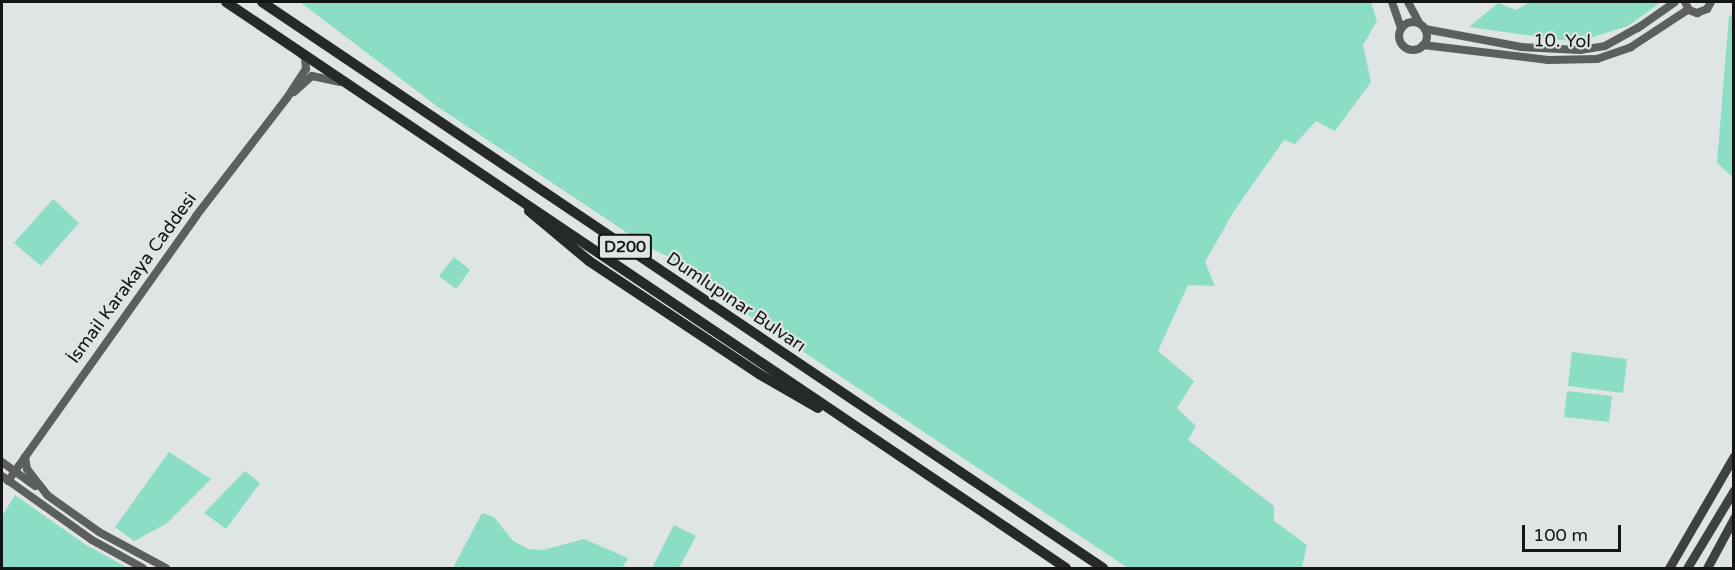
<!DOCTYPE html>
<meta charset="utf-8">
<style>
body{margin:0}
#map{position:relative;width:1735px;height:570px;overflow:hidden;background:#dfe5e3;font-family:"Varela Round",sans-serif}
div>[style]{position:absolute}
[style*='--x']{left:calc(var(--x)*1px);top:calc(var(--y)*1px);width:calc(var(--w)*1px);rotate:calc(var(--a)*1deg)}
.green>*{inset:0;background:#8cddc6}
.secondary>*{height:8px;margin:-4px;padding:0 4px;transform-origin:4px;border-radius:4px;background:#5b5f5d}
.secondary>.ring{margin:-4px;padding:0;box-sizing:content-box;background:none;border:8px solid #5b5f5d;border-radius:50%}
.primary>*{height:9px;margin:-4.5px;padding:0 4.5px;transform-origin:4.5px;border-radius:4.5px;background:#3d4140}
.highway>*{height:10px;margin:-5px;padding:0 5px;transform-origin:5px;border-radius:5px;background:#252927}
span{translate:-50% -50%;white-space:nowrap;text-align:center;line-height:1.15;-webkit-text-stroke:4.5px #dfe5e3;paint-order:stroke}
.shield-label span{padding:2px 4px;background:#dfe5e3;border:2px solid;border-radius:4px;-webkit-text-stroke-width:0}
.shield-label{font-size:16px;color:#141615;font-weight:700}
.street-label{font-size:18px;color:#141615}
.frame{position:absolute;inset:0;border:3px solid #141615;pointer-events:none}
.scale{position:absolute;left:1522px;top:525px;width:99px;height:27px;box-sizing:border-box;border:3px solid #141615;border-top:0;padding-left:8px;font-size:18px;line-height:21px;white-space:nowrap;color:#141615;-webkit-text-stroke:4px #dfe5e3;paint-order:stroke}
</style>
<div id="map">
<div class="green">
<div style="clip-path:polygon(300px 2px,1371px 2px,1377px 21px,1363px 45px,1371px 82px,1335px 131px,1316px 121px,1295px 144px,1284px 140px,1234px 211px,1205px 262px,1215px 286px,1188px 285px,1158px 351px,1194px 381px,1177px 408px,1196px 426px,1188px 440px,1274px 506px,1274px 521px,1307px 545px,1302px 568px,1128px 568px,697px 281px,667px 256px,650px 248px,438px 107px)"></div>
<div style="clip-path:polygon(1530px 2px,1661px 2px,1628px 26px,1577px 42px,1469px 27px,1498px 3px,1516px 10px)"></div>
<div style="clip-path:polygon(1733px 15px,1734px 15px,1733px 177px,1717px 163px,1729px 16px)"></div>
<div style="clip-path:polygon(53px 199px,79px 223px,41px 266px,14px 243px)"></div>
<div style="clip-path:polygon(454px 257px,470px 270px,456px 289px,439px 276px)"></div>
<div style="clip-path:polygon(1572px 352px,1627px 359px,1623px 393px,1568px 386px)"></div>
<div style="clip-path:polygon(1567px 391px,1612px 396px,1609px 422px,1564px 417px)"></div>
<div style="clip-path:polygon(169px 452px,211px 479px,166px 524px,134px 541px,115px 527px)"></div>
<div style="clip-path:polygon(245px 471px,260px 483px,226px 529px,204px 513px)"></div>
<div style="clip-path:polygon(15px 495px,86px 545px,128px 568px,2px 568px,2px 516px)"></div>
<div style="clip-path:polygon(482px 513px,494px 517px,513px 541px,529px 549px,543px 550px,584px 539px,628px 558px,622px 568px,453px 568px)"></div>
<div style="clip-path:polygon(674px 525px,696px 536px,679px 568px,652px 568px)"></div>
</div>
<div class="secondary">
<div style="--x:1392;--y:2;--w:28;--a:71"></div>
<div style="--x:1408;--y:2;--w:24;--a:62"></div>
<div style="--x:1685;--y:2;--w:9;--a:63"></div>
<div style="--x:1689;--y:10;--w:9;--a:21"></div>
<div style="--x:1697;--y:13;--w:11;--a:-22"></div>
<div style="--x:1707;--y:9;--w:8;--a:-60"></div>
<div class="ring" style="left:1399px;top:22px;width:20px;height:20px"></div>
<div style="--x:1425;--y:29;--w:98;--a:10.6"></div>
<div style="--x:1521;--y:47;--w:59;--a:2.9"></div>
<div style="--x:1580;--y:50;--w:25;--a:-9"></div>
<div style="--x:1605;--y:46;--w:38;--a:-29"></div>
<div style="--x:1638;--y:28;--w:45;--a:-35.1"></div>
<div style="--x:1423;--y:45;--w:126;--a:6.8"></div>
<div style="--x:1548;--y:60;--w:49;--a:-1.2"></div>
<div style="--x:1597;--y:59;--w:36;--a:-19"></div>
<div style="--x:1631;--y:47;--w:69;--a:-33.2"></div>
<div style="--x:294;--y:92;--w:24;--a:-42"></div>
<div style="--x:312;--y:76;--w:29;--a:12"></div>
<div style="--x:25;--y:457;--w:12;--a:81"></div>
<div style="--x:27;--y:469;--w:33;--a:52"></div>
<div style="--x:47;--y:495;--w:64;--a:35.4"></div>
<div style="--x:99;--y:532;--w:76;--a:28.2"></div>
<div style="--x:2;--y:462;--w:41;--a:36"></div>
<div style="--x:2;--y:476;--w:110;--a:35.4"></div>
<div style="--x:92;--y:540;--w:58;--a:28.8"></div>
<div style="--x:8;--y:481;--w:325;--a:-54.6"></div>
<div style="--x:196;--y:216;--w:149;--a:-52.4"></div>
<div style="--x:287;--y:98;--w:35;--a:-57"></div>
<div style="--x:306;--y:69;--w:12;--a:-95"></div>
<div style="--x:305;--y:57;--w:5;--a:-143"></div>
</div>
<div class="primary">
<div style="--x:1669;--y:568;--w:129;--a:-59.9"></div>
<div style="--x:1687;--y:568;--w:91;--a:-58.9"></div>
<div style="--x:1707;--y:568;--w:57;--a:-61.6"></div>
</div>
<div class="highway">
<div style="--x:226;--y:2;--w:1013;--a:33.97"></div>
<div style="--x:262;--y:2;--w:1014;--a:33.94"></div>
<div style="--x:529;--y:211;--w:78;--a:39.8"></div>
<div style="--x:589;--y:261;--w:204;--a:33.6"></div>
<div style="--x:759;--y:374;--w:68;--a:30"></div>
</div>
<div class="shield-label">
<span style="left:625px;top:247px">D200</span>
</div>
<div class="street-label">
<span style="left:1562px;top:41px;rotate:1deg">10. Yol</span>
<span style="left:132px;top:278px;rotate:-54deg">İsmail Karakaya Caddesi</span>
<span style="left:736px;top:302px;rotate:34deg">Dumlupınar Bulvarı</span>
</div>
<div class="frame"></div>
<div class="scale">100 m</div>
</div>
